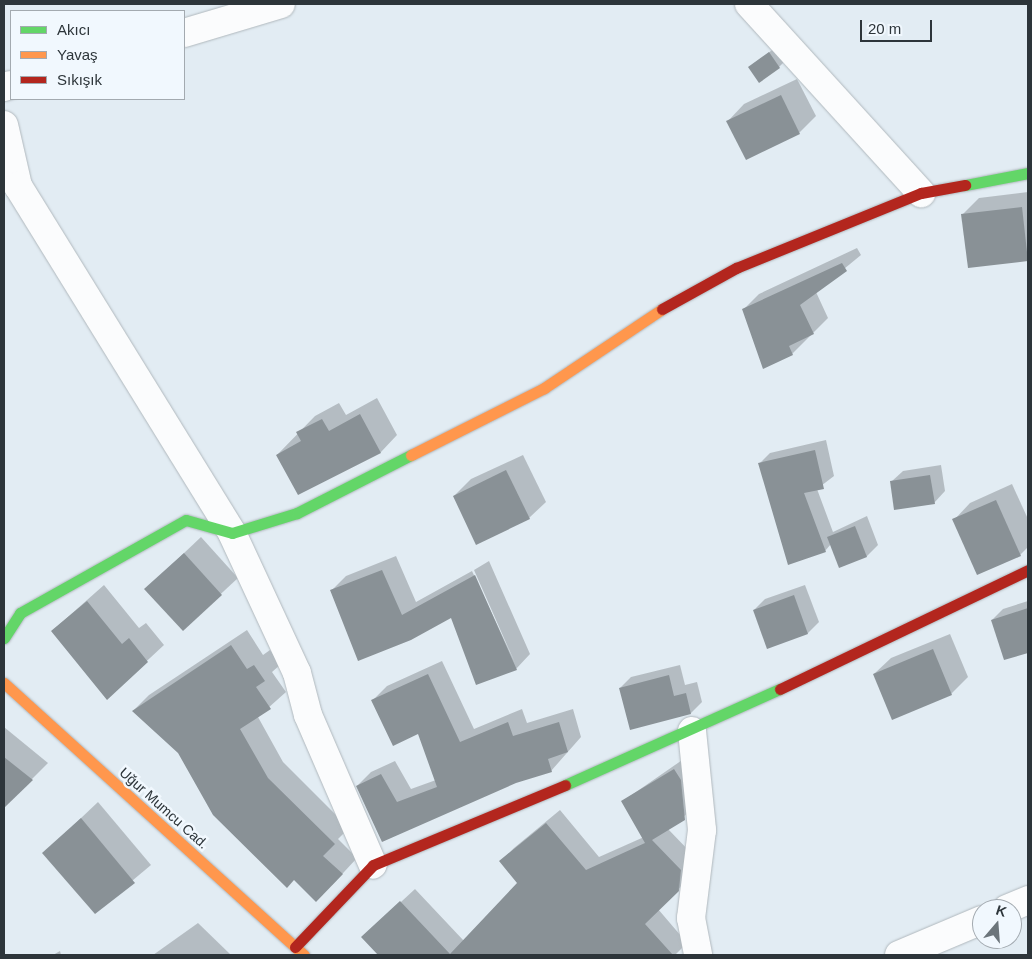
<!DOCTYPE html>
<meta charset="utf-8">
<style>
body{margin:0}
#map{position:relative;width:1032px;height:959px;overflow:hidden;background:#e2ecf3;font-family:Helvetica,sans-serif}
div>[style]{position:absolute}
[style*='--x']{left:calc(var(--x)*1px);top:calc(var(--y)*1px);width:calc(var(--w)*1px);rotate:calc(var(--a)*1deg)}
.shadow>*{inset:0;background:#0003}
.building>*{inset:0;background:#899196}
.roads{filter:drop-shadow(0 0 1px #b0b8bd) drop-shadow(0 0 1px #b0b8bd)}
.street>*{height:28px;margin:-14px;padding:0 14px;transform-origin:14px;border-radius:14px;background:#fbfcfd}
.fast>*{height:11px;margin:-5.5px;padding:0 5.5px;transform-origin:5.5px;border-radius:5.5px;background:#63d668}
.slow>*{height:11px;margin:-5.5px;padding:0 5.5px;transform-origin:5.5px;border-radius:5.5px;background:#ff974d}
.jam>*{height:11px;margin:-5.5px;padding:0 5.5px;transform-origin:5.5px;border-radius:5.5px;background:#b3261e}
span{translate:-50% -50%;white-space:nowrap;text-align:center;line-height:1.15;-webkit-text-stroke:5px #f1f8fe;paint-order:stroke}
.street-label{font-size:14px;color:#2d353a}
.frame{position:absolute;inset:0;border:5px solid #2d353a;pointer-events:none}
.legend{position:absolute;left:10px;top:10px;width:175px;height:90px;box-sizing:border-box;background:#f1f8fe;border:1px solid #a3aab0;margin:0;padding:6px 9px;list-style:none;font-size:15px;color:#2d353a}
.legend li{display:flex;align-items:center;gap:10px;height:25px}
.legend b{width:25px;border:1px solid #a3aab0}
.north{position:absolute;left:972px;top:899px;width:50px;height:50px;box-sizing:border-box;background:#f1f8fe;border:1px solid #a3aab0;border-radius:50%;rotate:18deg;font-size:14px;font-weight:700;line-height:20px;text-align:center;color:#2d353a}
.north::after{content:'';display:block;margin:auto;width:18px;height:22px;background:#6c757b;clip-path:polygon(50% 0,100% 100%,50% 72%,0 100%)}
.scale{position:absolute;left:860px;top:20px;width:72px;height:22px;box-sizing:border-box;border:2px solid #2d353a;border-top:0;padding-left:6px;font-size:15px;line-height:18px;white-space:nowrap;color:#2d353a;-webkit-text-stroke:4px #f1f8fe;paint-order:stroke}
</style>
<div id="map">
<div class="shadow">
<div style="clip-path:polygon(775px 48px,784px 62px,779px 67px,749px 67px)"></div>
<div style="clip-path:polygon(797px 79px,816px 116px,799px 133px,728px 121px,744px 104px)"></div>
<div style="clip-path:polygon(1028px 192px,1028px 260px,963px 214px,979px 198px)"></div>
<div style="clip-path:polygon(857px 248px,861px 255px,816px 292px,828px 318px,792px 354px,743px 310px,759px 294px)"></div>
<div style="clip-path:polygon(377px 398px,397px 435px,381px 452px,298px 493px,277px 455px,315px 416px,339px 403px,346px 415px)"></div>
<div style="clip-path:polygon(826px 440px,834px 476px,817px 489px,833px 532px,867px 516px,878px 545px,867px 556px,840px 567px,831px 544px,825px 551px,759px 464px,770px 453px)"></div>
<div style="clip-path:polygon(523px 455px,546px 502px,529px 518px,454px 496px,471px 479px)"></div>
<div style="clip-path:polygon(941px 465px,945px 491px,934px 503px,891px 482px,903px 471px)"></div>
<div style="clip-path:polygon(1012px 484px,1028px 519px,1028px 547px,1020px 555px,954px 520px,970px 503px)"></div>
<div style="clip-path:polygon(201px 537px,238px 578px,183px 629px,146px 589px)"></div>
<div style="clip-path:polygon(396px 556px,416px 602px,472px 571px,515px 663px,474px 570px,489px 561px,530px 654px,516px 669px,451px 616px,411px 639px,332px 590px,346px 576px)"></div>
<div style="clip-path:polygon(104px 585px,139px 628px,146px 623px,164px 645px,107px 698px,52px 631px)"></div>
<div style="clip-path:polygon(805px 585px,819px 622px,808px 633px,768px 647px,754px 610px,765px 599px)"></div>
<div style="clip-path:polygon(1028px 601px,1028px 651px,1005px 659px,992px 620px,1003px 609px)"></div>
<div style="clip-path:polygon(247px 630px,263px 655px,270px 650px,280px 665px,272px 672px,286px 692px,258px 717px,283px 762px,349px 828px,338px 839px,357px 858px,332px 885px,133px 711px,149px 695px)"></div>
<div style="clip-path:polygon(950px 634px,968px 677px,951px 694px,893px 718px,874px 674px,891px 658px)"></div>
<div style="clip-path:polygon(442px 661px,474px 729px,522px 709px,527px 723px,573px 709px,581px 737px,551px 771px,515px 782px,383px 841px,357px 786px,371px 772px,395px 761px,411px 789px,436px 780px,419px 732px,373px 700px,387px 686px)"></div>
<div style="clip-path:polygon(680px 665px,685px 685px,697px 682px,702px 702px,691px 713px,631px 728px,620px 688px,631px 677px)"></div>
<div style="clip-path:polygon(4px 727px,48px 763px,4px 807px)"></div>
<div style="clip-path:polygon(688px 756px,698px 805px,668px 829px,694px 856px,692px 876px,658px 909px,687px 943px,675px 955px,383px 955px,363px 937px,415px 889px,464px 941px,519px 883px,501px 861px,514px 848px,560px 810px,599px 857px,644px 837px,623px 801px)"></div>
<div style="clip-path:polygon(98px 802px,151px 865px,95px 912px,44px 853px)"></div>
<div style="clip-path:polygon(198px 923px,231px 955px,153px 955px)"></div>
<div style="clip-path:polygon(60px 951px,61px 955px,53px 955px)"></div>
</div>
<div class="building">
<div style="clip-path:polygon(769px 52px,780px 68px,759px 83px,748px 67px)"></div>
<div style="clip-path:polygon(781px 95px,800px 134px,746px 160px,726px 121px)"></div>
<div style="clip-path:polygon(1022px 207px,1028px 261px,968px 268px,961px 214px)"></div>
<div style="clip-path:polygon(842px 263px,847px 271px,800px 305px,814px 334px,789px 346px,793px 355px,763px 369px,742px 309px)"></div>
<div style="clip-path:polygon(360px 414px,381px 453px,298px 495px,276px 455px,301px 441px,296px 432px,322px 419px,329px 431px)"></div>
<div style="clip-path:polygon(815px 450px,824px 489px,804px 493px,826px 552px,788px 565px,758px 463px)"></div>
<div style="clip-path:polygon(506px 470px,530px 519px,476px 545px,453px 496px)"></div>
<div style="clip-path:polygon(930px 475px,935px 504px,894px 510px,890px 481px)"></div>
<div style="clip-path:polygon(996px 500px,1021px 556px,977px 575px,952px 519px)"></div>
<div style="clip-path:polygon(855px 526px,867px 557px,839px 568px,827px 537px)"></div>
<div style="clip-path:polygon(184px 553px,222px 595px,183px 631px,144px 589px)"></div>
<div style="clip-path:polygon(382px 570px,402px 615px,475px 575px,517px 670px,476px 685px,451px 618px,411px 640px,358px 661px,330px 590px)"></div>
<div style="clip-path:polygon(794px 595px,808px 634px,767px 649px,753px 610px)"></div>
<div style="clip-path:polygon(87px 601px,122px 644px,129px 638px,148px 662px,107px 700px,51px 631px)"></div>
<div style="clip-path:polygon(1028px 608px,1028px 653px,1004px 660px,991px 620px)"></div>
<div style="clip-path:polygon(231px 645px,247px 669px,254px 665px,265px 681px,256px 687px,271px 709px,240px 729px,268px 778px,335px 844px,323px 856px,343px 874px,316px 902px,294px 880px,287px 888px,213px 815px,178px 753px,132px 711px)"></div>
<div style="clip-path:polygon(933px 649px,952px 695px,892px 720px,873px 674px)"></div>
<div style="clip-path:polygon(428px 674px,460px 742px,508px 722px,513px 736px,559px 722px,568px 752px,548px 759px,552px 772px,516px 783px,382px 842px,356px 786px,381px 774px,397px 802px,437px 787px,418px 734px,393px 746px,371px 700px)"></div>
<div style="clip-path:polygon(669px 675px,674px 696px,686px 693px,691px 714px,630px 730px,619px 688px)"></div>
<div style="clip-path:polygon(4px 757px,33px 780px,4px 808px)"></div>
<div style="clip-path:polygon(674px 769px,681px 780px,685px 820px,652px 840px,681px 870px,679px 891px,645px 924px,673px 955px,378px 955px,361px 937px,400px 901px,450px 954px,517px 883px,499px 861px,546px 823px,586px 870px,645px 843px,621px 801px)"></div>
<div style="clip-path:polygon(81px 818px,135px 883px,95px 914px,42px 853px)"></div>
</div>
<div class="roads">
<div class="street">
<div style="--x:749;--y:4;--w:256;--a:47.7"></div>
<div style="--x:184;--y:33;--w:101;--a:-16.6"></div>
<div style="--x:4;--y:87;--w:7;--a:-16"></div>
<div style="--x:4;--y:125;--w:63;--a:77.1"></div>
<div style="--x:18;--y:186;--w:408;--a:58.3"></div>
<div style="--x:232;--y:533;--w:154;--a:65.1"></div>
<div style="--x:297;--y:673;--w:43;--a:75.3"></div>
<div style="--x:308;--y:715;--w:163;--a:66.6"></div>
<div style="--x:692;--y:731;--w:100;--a:84.2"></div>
<div style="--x:702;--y:830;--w:89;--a:97.1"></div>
<div style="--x:691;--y:918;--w:38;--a:79"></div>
<div style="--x:1007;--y:909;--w:23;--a:-23"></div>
<div style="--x:899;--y:955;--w:90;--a:-22.9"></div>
</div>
<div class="fast">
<div style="--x:965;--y:185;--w:64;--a:-10.8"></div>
<div style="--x:4;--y:638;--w:30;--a:-57"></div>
<div style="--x:20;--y:613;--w:190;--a:-29.3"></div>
<div style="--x:186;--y:520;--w:48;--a:15.8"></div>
<div style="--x:232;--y:533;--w:68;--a:-17.1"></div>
<div style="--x:297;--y:513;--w:128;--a:-27"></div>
<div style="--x:565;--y:785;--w:235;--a:-24.1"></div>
</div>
<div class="slow">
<div style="--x:411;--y:455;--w:149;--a:-26.7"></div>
<div style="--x:544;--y:388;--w:142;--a:-33.8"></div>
<div style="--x:4;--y:683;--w:405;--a:42.2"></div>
</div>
<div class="jam">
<div style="--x:662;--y:309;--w:85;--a:-29"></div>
<div style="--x:736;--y:268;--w:200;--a:-22.1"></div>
<div style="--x:921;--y:193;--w:45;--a:-10.3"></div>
<div style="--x:780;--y:689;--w:275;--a:-25.6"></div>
<div style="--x:295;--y:947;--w:113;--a:-46.4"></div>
<div style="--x:373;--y:865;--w:208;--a:-22.6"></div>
</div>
</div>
<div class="street-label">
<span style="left:164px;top:808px;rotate:42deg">Uğur Mumcu Cad.</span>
</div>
<div class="frame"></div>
<ul class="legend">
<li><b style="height:6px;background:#63d668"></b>Akıcı</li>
<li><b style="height:6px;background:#ff974d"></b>Yavaş</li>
<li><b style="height:6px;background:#b3261e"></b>Sıkışık</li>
</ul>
<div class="north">K</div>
<div class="scale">20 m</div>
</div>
